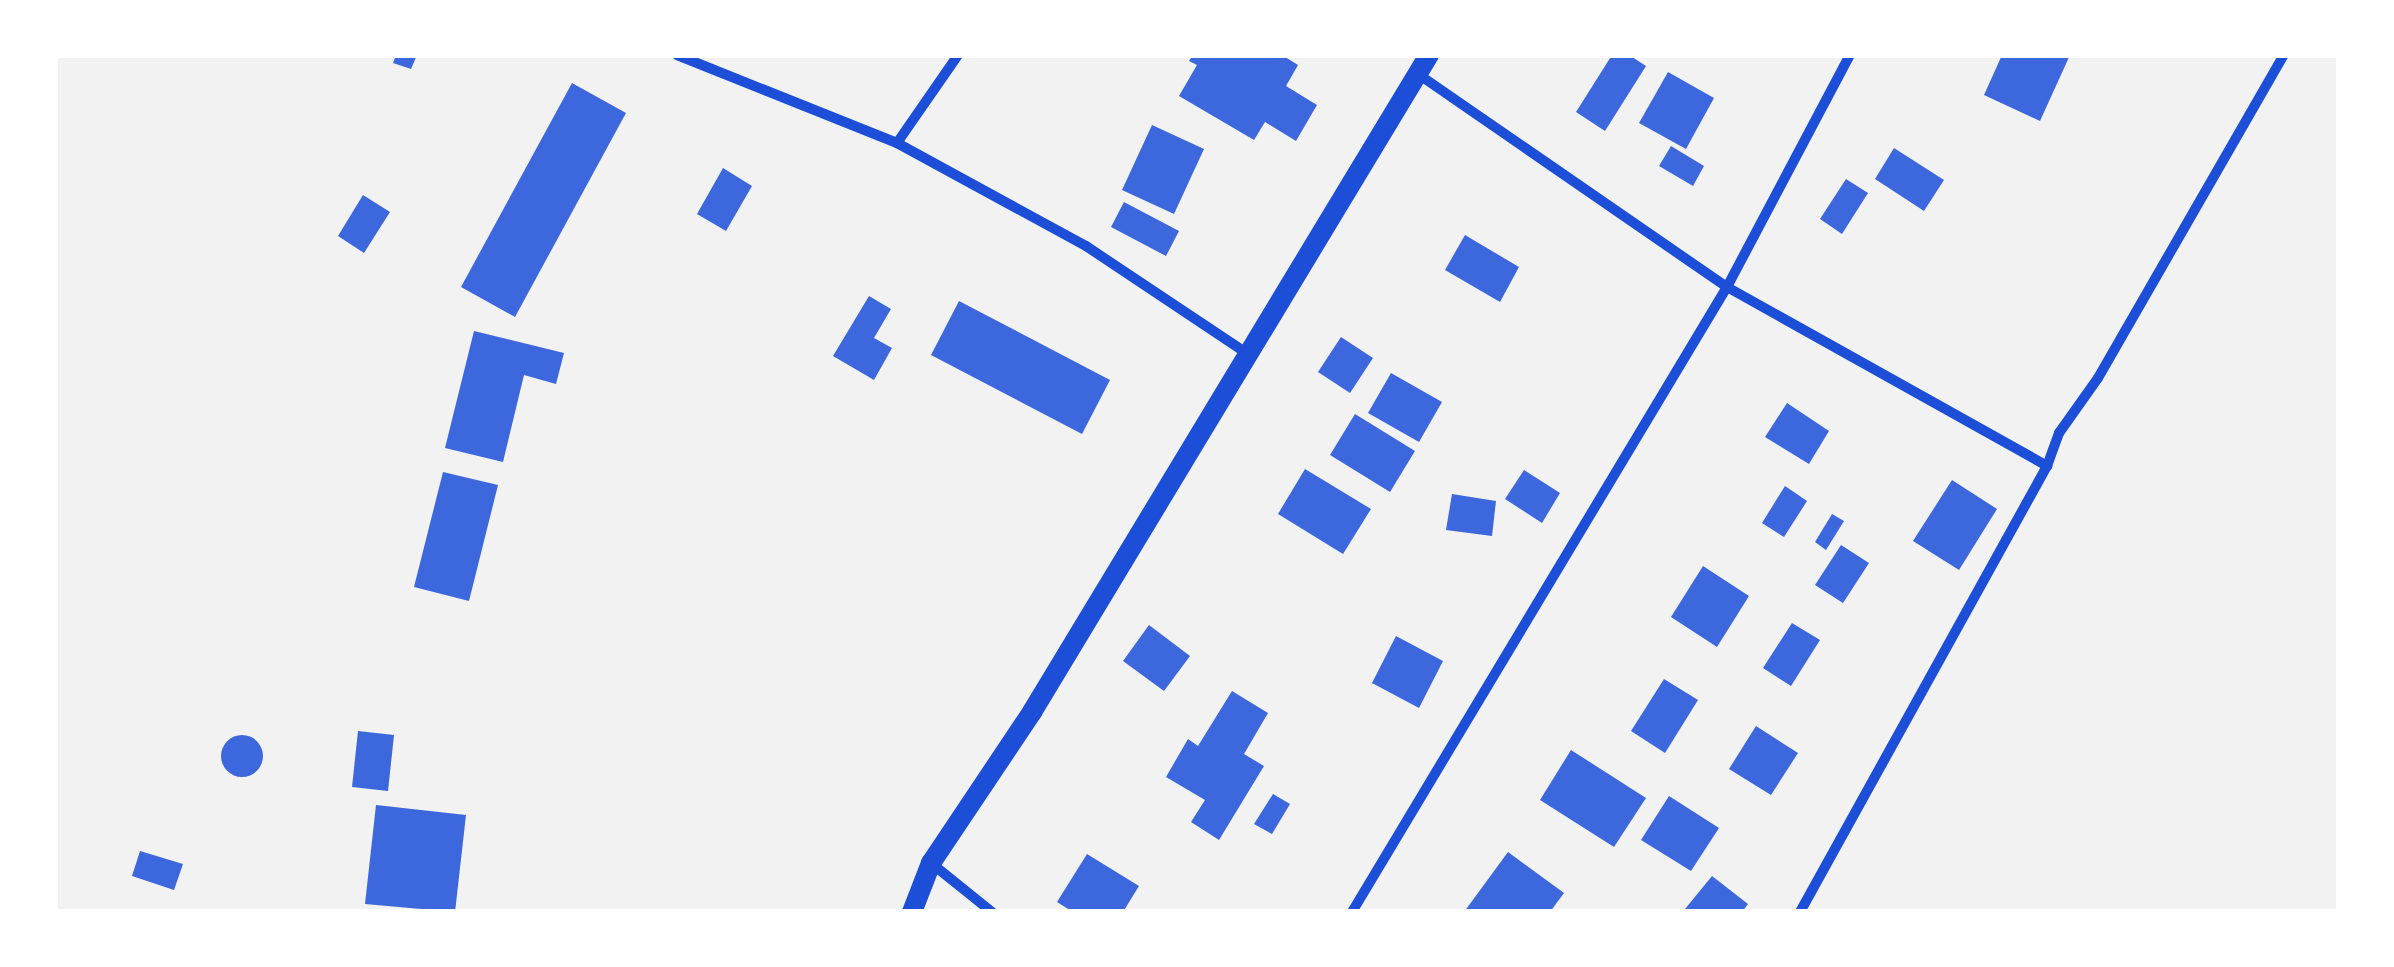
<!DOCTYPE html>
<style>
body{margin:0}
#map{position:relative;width:2394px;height:967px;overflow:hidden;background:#f2f2f2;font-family:Helvetica,sans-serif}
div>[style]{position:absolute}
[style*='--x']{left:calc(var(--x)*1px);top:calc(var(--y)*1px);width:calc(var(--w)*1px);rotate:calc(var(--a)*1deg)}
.building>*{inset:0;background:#3d67dc}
.round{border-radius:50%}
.minor>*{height:10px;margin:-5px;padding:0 5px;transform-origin:5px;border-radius:5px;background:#1d4ed8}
.secondary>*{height:20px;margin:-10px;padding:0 10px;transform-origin:10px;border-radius:10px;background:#1d4ed8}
span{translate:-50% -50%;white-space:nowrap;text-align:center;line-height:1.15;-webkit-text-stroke:8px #fff;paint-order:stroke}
.frame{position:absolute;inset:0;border:58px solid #fff;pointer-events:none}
</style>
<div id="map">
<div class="building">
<div style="clip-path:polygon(396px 55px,417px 55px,411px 69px,393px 63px)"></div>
<div style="clip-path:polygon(1193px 55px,1282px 55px,1298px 65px,1286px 86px,1317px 105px,1296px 141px,1265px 122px,1254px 140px,1179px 96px,1197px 65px,1189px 61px)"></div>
<div style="clip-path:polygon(1612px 55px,1629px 55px,1646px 66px,1605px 131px,1576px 112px)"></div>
<div style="clip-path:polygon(2002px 55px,2070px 55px,2040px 121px,1984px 95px)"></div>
<div style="clip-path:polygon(1668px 72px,1714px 98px,1686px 149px,1639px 123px)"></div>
<div style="clip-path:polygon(572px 83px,626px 113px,515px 317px,461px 287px)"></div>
<div style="clip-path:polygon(1152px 125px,1204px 149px,1174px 214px,1122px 190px)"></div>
<div style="clip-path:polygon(1671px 146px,1704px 166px,1693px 186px,1659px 166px)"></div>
<div style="clip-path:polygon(1894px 148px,1944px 180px,1924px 211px,1875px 179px)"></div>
<div style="clip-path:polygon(723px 168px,752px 186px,726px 231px,697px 214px)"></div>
<div style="clip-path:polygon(1846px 179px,1868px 193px,1842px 234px,1820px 219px)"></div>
<div style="clip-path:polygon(363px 195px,390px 212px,364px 253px,338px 236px)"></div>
<div style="clip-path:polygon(1124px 202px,1179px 231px,1166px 256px,1111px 227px)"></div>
<div style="clip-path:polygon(1465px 235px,1519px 267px,1500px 302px,1445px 270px)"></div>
<div style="clip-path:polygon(869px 296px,891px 309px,874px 338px,892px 348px,874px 380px,833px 356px)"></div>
<div style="clip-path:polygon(959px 301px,1110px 380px,1082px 434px,931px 355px)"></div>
<div style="clip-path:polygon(474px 331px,564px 353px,556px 384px,524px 375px,503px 462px,445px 448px)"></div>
<div style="clip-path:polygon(1341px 337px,1373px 358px,1350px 393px,1318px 372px)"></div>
<div style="clip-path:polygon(1391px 373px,1442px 402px,1419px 442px,1368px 413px)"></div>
<div style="clip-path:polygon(1787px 403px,1829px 431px,1809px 464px,1765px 437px)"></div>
<div style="clip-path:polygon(1355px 414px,1415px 451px,1390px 492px,1330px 455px)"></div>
<div style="clip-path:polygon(1305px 469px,1371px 509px,1343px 554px,1278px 514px)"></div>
<div style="clip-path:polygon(1524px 470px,1560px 493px,1542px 523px,1505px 499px)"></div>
<div style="clip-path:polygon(443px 472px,498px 485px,469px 601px,414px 587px)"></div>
<div style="clip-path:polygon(1952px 480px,1997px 509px,1959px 570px,1913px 541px)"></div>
<div style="clip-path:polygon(1785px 486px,1807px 501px,1784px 537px,1762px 523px)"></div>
<div style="clip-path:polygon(1452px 494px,1496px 501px,1492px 536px,1446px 530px)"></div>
<div style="clip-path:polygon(1832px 514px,1844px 521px,1826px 550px,1815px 542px)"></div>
<div style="clip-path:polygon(1841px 545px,1869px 563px,1843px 603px,1815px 585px)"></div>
<div style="clip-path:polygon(1703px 566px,1749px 596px,1717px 647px,1671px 617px)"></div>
<div style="clip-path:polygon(1792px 623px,1820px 640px,1791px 686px,1763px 668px)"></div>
<div style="clip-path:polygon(1149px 625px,1190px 656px,1164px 691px,1123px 661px)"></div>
<div style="clip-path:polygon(1396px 636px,1443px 661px,1419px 708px,1372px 683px)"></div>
<div style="clip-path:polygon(1664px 679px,1698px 700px,1665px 753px,1631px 731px)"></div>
<div style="clip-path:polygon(1232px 691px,1268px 713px,1244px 754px,1264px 766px,1219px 840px,1191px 822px,1205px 800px,1166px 777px,1188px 739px,1198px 746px)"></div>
<div style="clip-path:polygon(1756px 726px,1798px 753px,1771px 795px,1729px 769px)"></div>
<div style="clip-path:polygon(358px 731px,394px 735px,388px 791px,352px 787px)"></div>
<div class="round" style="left:221px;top:735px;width:42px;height:42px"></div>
<div style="clip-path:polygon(1571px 750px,1646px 798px,1614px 847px,1540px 800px)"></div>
<div style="clip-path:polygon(1273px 794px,1290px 804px,1272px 834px,1254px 824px)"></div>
<div style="clip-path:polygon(1669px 796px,1719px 828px,1691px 871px,1641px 840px)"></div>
<div style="clip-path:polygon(376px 805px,466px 815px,455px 912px,365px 904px)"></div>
<div style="clip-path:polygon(140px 851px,183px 864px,174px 890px,132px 876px)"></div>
<div style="clip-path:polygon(1508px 852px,1564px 893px,1550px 912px,1464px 912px)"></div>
<div style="clip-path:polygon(1087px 854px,1139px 886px,1123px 912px,1073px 912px,1057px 902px)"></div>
<div style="clip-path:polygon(1712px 876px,1748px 904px,1742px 912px,1685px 909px)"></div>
</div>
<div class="minor">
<div style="--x:677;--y:55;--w:237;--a:21.8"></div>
<div style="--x:897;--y:143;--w:215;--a:28.6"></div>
<div style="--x:1086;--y:246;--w:191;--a:33.7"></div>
<div style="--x:1418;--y:74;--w:375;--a:34.6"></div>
<div style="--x:1727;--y:287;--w:367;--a:29.2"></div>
<div style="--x:897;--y:143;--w:107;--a:-55.3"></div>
<div style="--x:931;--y:863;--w:78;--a:38.8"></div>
<div style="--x:1352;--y:912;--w:729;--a:-59.04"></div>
<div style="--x:1727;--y:287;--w:263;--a:-62.1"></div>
<div style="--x:1800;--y:912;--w:510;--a:-61.02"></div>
<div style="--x:2047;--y:466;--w:35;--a:-70"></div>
<div style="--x:2059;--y:433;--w:67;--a:-54.7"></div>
<div style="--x:2098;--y:378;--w:373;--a:-60.1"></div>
</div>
<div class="secondary">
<div style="--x:912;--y:912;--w:53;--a:-68.8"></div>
<div style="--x:931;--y:863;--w:182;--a:-56.2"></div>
<div style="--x:1032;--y:712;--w:768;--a:-58.86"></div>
</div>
<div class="frame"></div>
</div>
